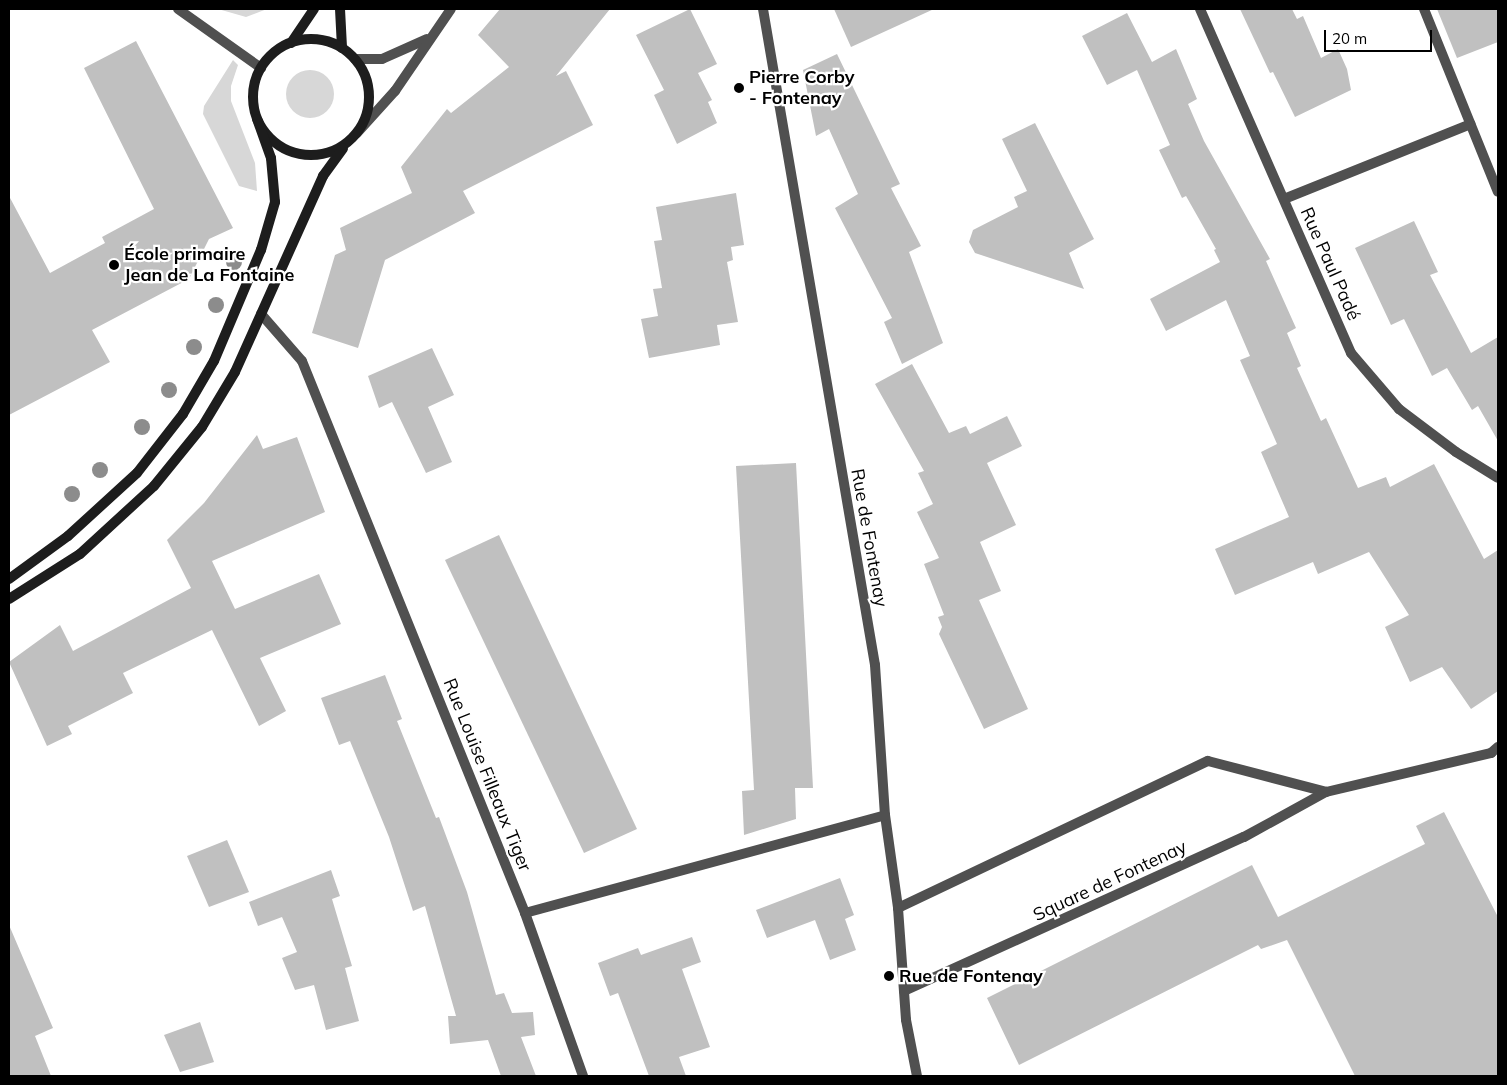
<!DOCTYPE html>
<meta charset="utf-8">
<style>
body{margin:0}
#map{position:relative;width:1507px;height:1085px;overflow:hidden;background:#fff;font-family:Mulish,sans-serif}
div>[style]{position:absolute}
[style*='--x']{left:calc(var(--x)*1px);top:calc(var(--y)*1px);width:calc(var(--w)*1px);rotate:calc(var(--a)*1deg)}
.green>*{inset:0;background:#d7d7d7}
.round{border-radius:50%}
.building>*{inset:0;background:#c0c0c0}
.lane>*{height:10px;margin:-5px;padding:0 5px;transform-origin:5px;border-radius:5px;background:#505050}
.street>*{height:10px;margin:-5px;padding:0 5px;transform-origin:5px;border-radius:5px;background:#505050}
.secondary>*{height:10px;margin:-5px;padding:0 5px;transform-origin:5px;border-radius:5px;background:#1d1d1d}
.secondary>.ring{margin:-5px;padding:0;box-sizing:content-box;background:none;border:10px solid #1d1d1d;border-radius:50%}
.trees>*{width:16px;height:16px;margin:-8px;border-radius:50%;background:#8c8c8c}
.dots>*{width:14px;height:14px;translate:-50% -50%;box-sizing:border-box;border:2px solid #fff;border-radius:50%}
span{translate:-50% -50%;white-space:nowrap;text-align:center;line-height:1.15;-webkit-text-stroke:4.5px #fff;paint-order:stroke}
.poi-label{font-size:18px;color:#000;font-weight:700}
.left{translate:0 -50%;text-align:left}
.street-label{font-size:18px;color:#000}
.frame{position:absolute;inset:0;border:10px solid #000;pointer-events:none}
.scale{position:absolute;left:1324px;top:30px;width:108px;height:22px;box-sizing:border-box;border:2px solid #000;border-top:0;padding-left:6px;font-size:15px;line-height:18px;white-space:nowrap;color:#000;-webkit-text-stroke:4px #fff;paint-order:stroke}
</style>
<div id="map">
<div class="green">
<div style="clip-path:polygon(218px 9px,267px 9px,246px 17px)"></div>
<div style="clip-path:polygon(233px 60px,238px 65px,231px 86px,231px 101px,255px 163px,257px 191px,239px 186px,203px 114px,204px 106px)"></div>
<div class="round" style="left:286px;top:70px;width:48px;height:48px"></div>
</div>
<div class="building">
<div style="clip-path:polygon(500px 9px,610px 9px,556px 76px,566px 71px,593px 125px,463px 191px,475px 213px,385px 260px,358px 348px,312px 333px,335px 255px,346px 250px,340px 228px,412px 193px,401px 167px,447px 109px,451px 113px,509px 67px,478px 35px)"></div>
<div style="clip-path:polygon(690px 9px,717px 64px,698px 73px,712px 100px,708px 102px,717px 123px,677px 144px,654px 95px,664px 90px,636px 35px)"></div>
<div style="clip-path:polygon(834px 9px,934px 9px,851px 47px)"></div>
<div style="clip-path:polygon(1240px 9px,1292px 9px,1297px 19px,1303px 16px,1321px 58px,1338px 49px,1347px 69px,1351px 90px,1295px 117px,1273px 72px,1270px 73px)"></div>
<div style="clip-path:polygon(1437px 9px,1498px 9px,1498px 42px,1457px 58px)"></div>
<div style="clip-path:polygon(1127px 13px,1152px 62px,1176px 49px,1197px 99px,1188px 104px,1204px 141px,1270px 259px,1266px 261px,1296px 328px,1287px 333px,1301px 366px,1297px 368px,1321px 421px,1326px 418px,1358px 488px,1386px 477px,1390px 487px,1434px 464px,1484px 559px,1498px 550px,1498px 691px,1471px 709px,1442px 667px,1410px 682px,1385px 627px,1409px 615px,1369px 552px,1318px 574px,1313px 562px,1235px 595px,1215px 549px,1289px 517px,1261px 452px,1277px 444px,1240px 360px,1250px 356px,1226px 300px,1166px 331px,1150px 299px,1220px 262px,1214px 250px,1216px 249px,1186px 196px,1182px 198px,1159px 150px,1170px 145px,1137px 70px,1107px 85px,1082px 36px)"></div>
<div style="clip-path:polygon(136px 41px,233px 228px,209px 239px,189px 279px,92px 330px,110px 362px,9px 415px,9px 196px,50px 273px,105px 243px,102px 237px,154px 209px,84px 68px)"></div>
<div style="clip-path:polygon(837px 54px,900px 184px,891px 188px,921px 246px,909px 252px,943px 343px,902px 364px,884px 322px,892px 318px,835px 208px,858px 194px,829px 129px,816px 136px,803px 70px)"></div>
<div style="clip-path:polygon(1035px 123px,1094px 239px,1069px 253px,1084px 289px,975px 253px,969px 242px,973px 230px,1018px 207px,1014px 197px,1027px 191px,1002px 139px)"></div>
<div style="clip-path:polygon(736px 193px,744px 245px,731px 247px,733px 260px,727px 262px,738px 322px,717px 325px,720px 345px,649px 358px,641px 319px,658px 316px,653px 289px,662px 288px,654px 241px,662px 240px,656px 207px)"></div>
<div style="clip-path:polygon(1414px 221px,1438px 272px,1430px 275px,1471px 353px,1498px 337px,1498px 441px,1478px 406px,1472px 410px,1447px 368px,1432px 376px,1404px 319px,1391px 325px,1355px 248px)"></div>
<div style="clip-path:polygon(432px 348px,454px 395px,428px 407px,452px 462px,426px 473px,392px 402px,379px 408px,368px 376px)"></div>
<div style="clip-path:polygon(912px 364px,949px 433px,966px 426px,970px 434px,1007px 416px,1022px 446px,987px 463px,1016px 525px,980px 542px,1001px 591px,979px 600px,1028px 709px,984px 729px,939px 634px,942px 627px,938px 617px,944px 615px,924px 564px,939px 558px,917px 512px,933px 504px,918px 473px,924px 471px,875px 384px)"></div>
<div style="clip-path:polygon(257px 435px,263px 449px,297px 437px,325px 512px,212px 561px,235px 609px,319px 574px,341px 624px,260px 658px,286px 711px,259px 726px,212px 630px,123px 673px,133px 693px,68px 726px,72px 734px,47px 746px,9px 662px,60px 625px,73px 651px,191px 588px,167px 540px,204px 503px)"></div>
<div style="clip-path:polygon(796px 463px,813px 788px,795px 788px,796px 819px,744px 835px,742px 791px,754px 790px,736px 466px)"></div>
<div style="clip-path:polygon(499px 535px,637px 829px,584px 853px,445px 560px)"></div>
<div style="clip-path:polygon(385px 675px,402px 719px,397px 721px,436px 818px,439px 817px,467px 892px,496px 995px,504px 993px,512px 1013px,533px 1012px,535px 1035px,521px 1037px,536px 1076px,501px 1076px,488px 1040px,450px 1044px,448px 1016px,456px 1016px,425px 906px,413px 911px,389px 837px,350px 741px,339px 745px,321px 698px)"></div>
<div style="clip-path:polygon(1444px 812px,1498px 917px,1498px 1076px,1355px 1076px,1287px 940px,1261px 949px,1258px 945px,1019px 1065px,987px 998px,1252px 865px,1278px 917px,1425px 844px,1416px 826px)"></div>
<div style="clip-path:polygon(227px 840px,249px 892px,209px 907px,187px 856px)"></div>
<div style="clip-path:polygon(331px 870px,340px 896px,332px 899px,352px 966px,345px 968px,359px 1021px,326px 1030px,314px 985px,295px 990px,282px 958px,297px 952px,282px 917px,258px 926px,249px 902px)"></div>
<div style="clip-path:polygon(840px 878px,854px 915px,845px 919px,856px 950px,830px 960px,815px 920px,767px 938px,756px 910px)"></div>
<div style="clip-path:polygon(9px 925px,53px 1028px,35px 1036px,51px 1076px,9px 1076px)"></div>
<div style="clip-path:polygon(692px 937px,701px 962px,682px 969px,710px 1047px,679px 1057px,686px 1076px,649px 1076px,618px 993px,610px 996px,598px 963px,638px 948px,641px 955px)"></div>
<div style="clip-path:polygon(200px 1022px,214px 1062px,180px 1072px,164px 1035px)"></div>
</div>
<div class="lane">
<div style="--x:1424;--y:9;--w:197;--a:68"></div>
<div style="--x:1284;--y:199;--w:201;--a:-21.9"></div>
</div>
<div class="street">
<div style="--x:178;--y:9;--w:102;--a:35.4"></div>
<div style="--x:763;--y:9;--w:665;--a:80.31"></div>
<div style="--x:875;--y:665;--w:150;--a:86.2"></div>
<div style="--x:885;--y:815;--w:94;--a:82"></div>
<div style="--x:898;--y:908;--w:112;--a:85.9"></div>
<div style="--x:906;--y:1020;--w:57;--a:78.9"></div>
<div style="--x:1200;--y:9;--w:376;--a:66.3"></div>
<div style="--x:1351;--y:353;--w:74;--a:49.4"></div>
<div style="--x:1399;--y:409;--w:71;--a:37"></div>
<div style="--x:1456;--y:452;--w:49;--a:31.8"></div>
<div style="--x:355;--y:59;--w:27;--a:0"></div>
<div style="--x:382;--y:59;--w:49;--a:-24"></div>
<div style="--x:357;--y:133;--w:57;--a:-47.9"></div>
<div style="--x:395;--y:91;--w:99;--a:-55.7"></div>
<div style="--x:261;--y:314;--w:62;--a:48.9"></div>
<div style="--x:302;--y:361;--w:595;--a:68"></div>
<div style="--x:525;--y:913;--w:373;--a:-15.2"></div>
<div style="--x:898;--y:908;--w:343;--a:-25.4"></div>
<div style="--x:1208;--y:761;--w:122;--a:14.7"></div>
<div style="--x:1326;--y:792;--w:170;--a:-13.3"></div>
<div style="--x:1491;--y:753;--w:9;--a:-41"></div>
<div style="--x:525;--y:913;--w:173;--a:70.4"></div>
<div style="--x:904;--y:991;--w:373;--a:-24.4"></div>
<div style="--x:1244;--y:837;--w:94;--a:-28.8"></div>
</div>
<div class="secondary">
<div style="--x:340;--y:9;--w:39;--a:87"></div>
<div class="ring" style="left:253px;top:39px;width:106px;height:106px"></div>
<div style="--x:291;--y:43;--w:41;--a:-55.9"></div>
<div style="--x:9;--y:579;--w:73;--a:-36.1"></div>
<div style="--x:68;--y:536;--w:93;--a:-42.4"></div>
<div style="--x:137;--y:473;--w:75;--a:-52.1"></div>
<div style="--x:183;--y:414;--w:61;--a:-59.7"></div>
<div style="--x:214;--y:361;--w:121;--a:-67.1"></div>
<div style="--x:261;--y:250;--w:50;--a:-73.7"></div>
<div style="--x:275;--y:202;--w:44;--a:-95.2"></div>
<div style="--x:271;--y:158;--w:41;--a:-109.7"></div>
<div style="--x:9;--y:599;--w:84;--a:-32.4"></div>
<div style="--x:80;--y:554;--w:100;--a:-42.6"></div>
<div style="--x:154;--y:486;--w:76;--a:-50.9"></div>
<div style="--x:202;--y:427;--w:64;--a:-59"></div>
<div style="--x:235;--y:372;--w:215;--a:-65.8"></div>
<div style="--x:323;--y:176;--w:34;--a:-54"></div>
</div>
<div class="trees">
<div style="left:234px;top:262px"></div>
<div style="left:216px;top:305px"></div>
<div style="left:194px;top:347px"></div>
<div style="left:169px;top:390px"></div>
<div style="left:142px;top:427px"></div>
<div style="left:100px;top:470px"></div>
<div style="left:72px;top:494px"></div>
</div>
<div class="dots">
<div style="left:739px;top:88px;background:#000"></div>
<div style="left:114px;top:265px;background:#000"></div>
<div style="left:889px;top:976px;background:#000"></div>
</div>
<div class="poi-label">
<span class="left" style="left:749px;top:88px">Pierre Corby<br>- Fontenay</span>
<span class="left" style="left:124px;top:265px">École primaire<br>Jean de La Fontaine</span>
<span class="left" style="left:899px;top:976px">Rue de Fontenay</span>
</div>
<div class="street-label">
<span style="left:1330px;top:264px;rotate:66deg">Rue Paul Padé</span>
<span style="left:869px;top:538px;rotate:80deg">Rue de Fontenay</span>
<span style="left:487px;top:775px;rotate:68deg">Rue Louise Filleaux Tiger</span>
<span style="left:1110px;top:881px;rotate:-25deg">Square de Fontenay</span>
</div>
<div class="frame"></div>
<div class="scale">20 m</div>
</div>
